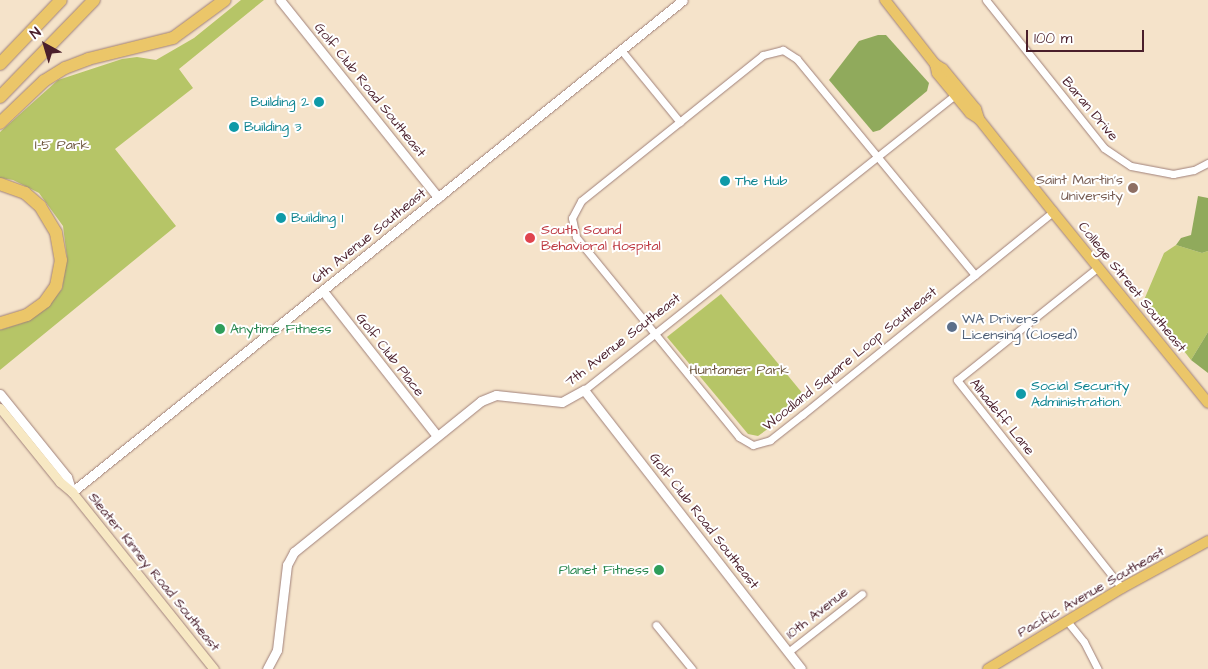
<!DOCTYPE html>
<style>
body{margin:0}
#map{position:relative;width:1208px;height:669px;overflow:hidden;background:#f5e3ca;font-family:"Architects Daughter",sans-serif}
div>[style]{position:absolute}
[style*='--x']{left:calc(var(--x)*1px);top:calc(var(--y)*1px);width:calc(var(--w)*1px);rotate:calc(var(--a)*1deg)}
.green>*{inset:0;background:#b6c567}
.forest>*{inset:0;background:#90aa5c}
.roads{filter:drop-shadow(0 0 1px #a0817a) drop-shadow(0 0 1px #a0817a)}
.minor>*{height:7px;margin:-3.5px;padding:0 3.5px;transform-origin:3.5px;border-radius:3.5px;background:#fff}
.tertiary>*{height:9px;margin:-4.5px;padding:0 4.5px;transform-origin:4.5px;border-radius:4.5px;background:#fff}
.secondary>*{height:9px;margin:-4.5px;padding:0 4.5px;transform-origin:4.5px;border-radius:4.5px;background:#f7e8c3}
.primary>*{height:10px;margin:-5px;padding:0 5px;transform-origin:5px;border-radius:5px;background:#ebc669}
.motorway>*{height:12px;margin:-6px;padding:0 6px;transform-origin:6px;border-radius:6px;background:#ebc669}
.dots>*{width:14px;height:14px;translate:-50% -50%;box-sizing:border-box;border:2px solid #fff;border-radius:50%}
span{translate:-50% -50%;white-space:nowrap;text-align:center;line-height:1.15;-webkit-text-stroke:4px #fff;paint-order:stroke}
.street-label{font-size:14px;color:#4a1f2b}
.culture-label{font-size:14px;color:#0d838f}
.right{translate:-100% -50%;text-align:right}
.left{translate:0 -50%;text-align:left}
.park-label{font-size:14px;color:#705940}
.education-label{font-size:14px;color:#785e54}
.health-label{font-size:14px;color:#be3a42}
.service-label{font-size:14px;color:#4e5e75}
.leisure-label{font-size:14px;color:#27864d}
.north{position:absolute;left:20px;top:20px;width:50px;height:50px;-webkit-text-stroke:4px #fff;paint-order:stroke;rotate:321deg;font-size:14px;font-weight:700;line-height:20px;text-align:center;color:#4a1f2b}
.north::after{content:'';display:block;margin:auto;width:18px;height:22px;background:#4a1f2b;clip-path:polygon(50% 0,100% 100%,50% 72%,0 100%)}
.scale{position:absolute;left:1026px;top:30px;width:118px;height:22px;box-sizing:border-box;border:2px solid #4a1f2b;border-top:0;padding-left:6px;font-size:15px;line-height:18px;white-space:nowrap;color:#4a1f2b;-webkit-text-stroke:4px #fff;paint-order:stroke}
</style>
<div id="map">
<div class="green">
<div style="clip-path:polygon(241px 0,264px 0,179px 69px,193px 88px,115px 149px,176px 226px,0 370px,0 330px,22px 323px,47px 307px,62px 289px,67px 258px,63px 226px,39px 193px,13px 180px,0 178px,0 132px,58px 80px,122px 59px,137px 57px,156px 60px,194px 38px)"></div>
<div style="clip-path:polygon(1176px 245px,1202px 253px,1208px 251px,1208px 332px,1191px 360px,1144px 300px,1164px 253px)"></div>
<div style="clip-path:polygon(721px 294px,808px 400px,758px 436px,748px 434px,667px 337px)"></div>
</div>
<div class="forest">
<div style="clip-path:polygon(878px 35px,886px 35px,929px 83px,927px 91px,880px 130px,873px 132px,829px 80px,859px 41px)"></div>
<div style="clip-path:polygon(1198px 196px,1208px 198px,1208px 251px,1202px 253px,1176px 245px,1181px 238px,1191px 235px)"></div>
<div style="clip-path:polygon(1208px 332px,1208px 373px,1191px 360px)"></div>
</div>
<div class="roads">
<div class="minor">
<div style="--x:986;--y:0;--w:189;--a:51.4"></div>
<div style="--x:1104;--y:148;--w:32;--a:34"></div>
<div style="--x:1131;--y:166;--w:43;--a:10.8"></div>
<div style="--x:1173;--y:174;--w:21;--a:-11"></div>
<div style="--x:1194;--y:170;--w:16;--a:-27"></div>
<div style="--x:621;--y:50;--w:93;--a:50.7"></div>
<div style="--x:1097;--y:268;--w:179;--a:141.3"></div>
<div style="--x:957;--y:380;--w:265;--a:51.6"></div>
<div style="--x:975;--y:275;--w:280;--a:-129.5"></div>
<div style="--x:797;--y:59;--w:17;--a:-147"></div>
<div style="--x:783;--y:50;--w:21;--a:166"></div>
<div style="--x:763;--y:55;--w:233;--a:141.3"></div>
<div style="--x:581;--y:201;--w:19;--a:118"></div>
<div style="--x:572;--y:218;--w:19;--a:78"></div>
<div style="--x:576;--y:237;--w:258;--a:50.8"></div>
<div style="--x:739;--y:437;--w:16;--a:30"></div>
<div style="--x:753;--y:445;--w:18;--a:-16"></div>
<div style="--x:770;--y:440;--w:41;--a:-38"></div>
<div style="--x:802;--y:415;--w:323;--a:-39"></div>
<div style="--x:584;--y:390;--w:474;--a:-38.5"></div>
<div style="--x:1067;--y:621;--w:27;--a:51"></div>
<div style="--x:1084;--y:642;--w:30;--a:63"></div>
<div style="--x:656;--y:625;--w:57;--a:50.7"></div>
<div style="--x:788;--y:652;--w:94;--a:-38.1"></div>
</div>
<div class="tertiary">
<div style="--x:280;--y:0;--w:253;--a:51.3"></div>
<div style="--x:323;--y:291;--w:184;--a:51.8"></div>
<div style="--x:0;--y:394;--w:107;--a:51.1"></div>
<div style="--x:67;--y:477;--w:16;--a:72"></div>
<div style="--x:72;--y:492;--w:784;--a:-38.84"></div>
<div style="--x:267;--y:669;--w:21;--a:-62"></div>
<div style="--x:277;--y:650;--w:86;--a:-83.3"></div>
<div style="--x:287;--y:565;--w:15;--a:-62"></div>
<div style="--x:294;--y:552;--w:240;--a:-38.9"></div>
<div style="--x:481;--y:401;--w:16;--a:-22"></div>
<div style="--x:496;--y:395;--w:66;--a:6.1"></div>
<div style="--x:562;--y:402;--w:25;--a:-29"></div>
<div style="--x:584;--y:390;--w:353;--a:52.1"></div>
</div>
<div class="secondary">
<div style="--x:0;--y:408;--w:95;--a:51"></div>
<div style="--x:60;--y:482;--w:16;--a:40"></div>
<div style="--x:72;--y:492;--w:227;--a:51.3"></div>
</div>
<div class="primary">
<div style="--x:885;--y:0;--w:81;--a:52"></div>
<div style="--x:935;--y:64;--w:9;--a:32"></div>
<div style="--x:943;--y:69;--w:52;--a:50.5"></div>
<div style="--x:976;--y:109;--w:10;--a:73"></div>
<div style="--x:979;--y:119;--w:119;--a:51.5"></div>
<div style="--x:1053;--y:212;--w:246;--a:50.9"></div>
<div style="--x:935;--y:64;--w:9;--a:77"></div>
<div style="--x:937;--y:73;--w:52;--a:50.5"></div>
<div style="--x:970;--y:113;--w:11;--a:34"></div>
<div style="--x:988;--y:669;--w:157;--a:-31.2"></div>
<div style="--x:1122;--y:588;--w:98;--a:-28.7"></div>
</div>
<div class="motorway">
<div style="--x:0;--y:64;--w:88;--a:-46.4"></div>
<div style="--x:0;--y:97;--w:135;--a:-45.9"></div>
<div style="--x:0;--y:123;--w:61;--a:-43.7"></div>
<div style="--x:44;--y:81;--w:25;--a:-32"></div>
<div style="--x:65;--y:68;--w:25;--a:-21"></div>
<div style="--x:88;--y:59;--w:88;--a:-13.9"></div>
<div style="--x:173;--y:38;--w:64;--a:-36.2"></div>
<div style="--x:0;--y:184;--w:27;--a:20"></div>
<div style="--x:25;--y:193;--w:20;--a:41"></div>
<div style="--x:40;--y:206;--w:31;--a:59"></div>
<div style="--x:56;--y:233;--w:27;--a:80"></div>
<div style="--x:61;--y:260;--w:26;--a:101"></div>
<div style="--x:56;--y:286;--w:19;--a:125"></div>
<div style="--x:45;--y:302;--w:22;--a:144"></div>
<div style="--x:27;--y:315;--w:28;--a:163"></div>
</div>
</div>
<div class="dots">
<div style="left:319px;top:102px;background:#0f9aa8"></div>
<div style="left:234px;top:127px;background:#0f9aa8"></div>
<div style="left:725px;top:181px;background:#0f9aa8"></div>
<div style="left:1133px;top:188px;background:#8d6e63"></div>
<div style="left:281px;top:218px;background:#0f9aa8"></div>
<div style="left:530px;top:238px;background:#e0444e"></div>
<div style="left:952px;top:327px;background:#5c6f8a"></div>
<div style="left:220px;top:329px;background:#2e9e5b"></div>
<div style="left:1021px;top:394px;background:#0f9aa8"></div>
<div style="left:659px;top:570px;background:#2e9e5b"></div>
</div>
<div class="street-label">
<span style="left:370px;top:90px;rotate:51deg">Golf Club Road Southeast</span>
<span style="left:1090px;top:109px;rotate:50deg">Baran Drive</span>
<span style="left:369px;top:236px;rotate:-39deg">6th Avenue Southeast</span>
<span style="left:1132px;top:287px;rotate:51deg">College Street Southeast</span>
<span style="left:623px;top:340px;rotate:-38deg">7th Avenue Southeast</span>
<span style="left:390px;top:355px;rotate:52deg">Golf Club Place</span>
<span style="left:850px;top:359px;rotate:-39deg">Woodland Square Loop Southeast</span>
<span style="left:1002px;top:417px;rotate:51deg">Alhadeff Lane</span>
<span style="left:704px;top:521px;rotate:52deg">Golf Club Road Southeast</span>
<span style="left:154px;top:572px;rotate:51deg">Sleater Kinney Road Southeast</span>
<span style="left:1091px;top:592px;rotate:-30deg">Pacific Avenue Southeast</span>
<span style="left:817px;top:613px;rotate:-38deg">10th Avenue</span>
</div>
<div class="culture-label">
<span class="right" style="left:309px;top:102px">Building 2</span>
<span class="left" style="left:244px;top:127px">Building 3</span>
<span class="left" style="left:735px;top:181px">The Hub</span>
<span class="left" style="left:291px;top:218px">Building 1</span>
<span class="left" style="left:1031px;top:394px">Social Security<br>Administration.</span>
</div>
<div class="park-label">
<span style="left:62px;top:145px">I-5 Park</span>
<span style="left:739px;top:370px">Huntamer Park</span>
</div>
<div class="education-label">
<span class="right" style="left:1123px;top:188px">Saint Martin's<br>University</span>
</div>
<div class="health-label">
<span class="left" style="left:541px;top:238px">South Sound<br>Behavioral Hospital</span>
</div>
<div class="service-label">
<span class="left" style="left:962px;top:327px">WA Drivers<br>Licensing (Closed)</span>
</div>
<div class="leisure-label">
<span class="left" style="left:230px;top:329px">Anytime Fitness</span>
<span class="right" style="left:649px;top:570px">Planet Fitness</span>
</div>
<div class="north">N</div>
<div class="scale">100 m</div>
</div>
